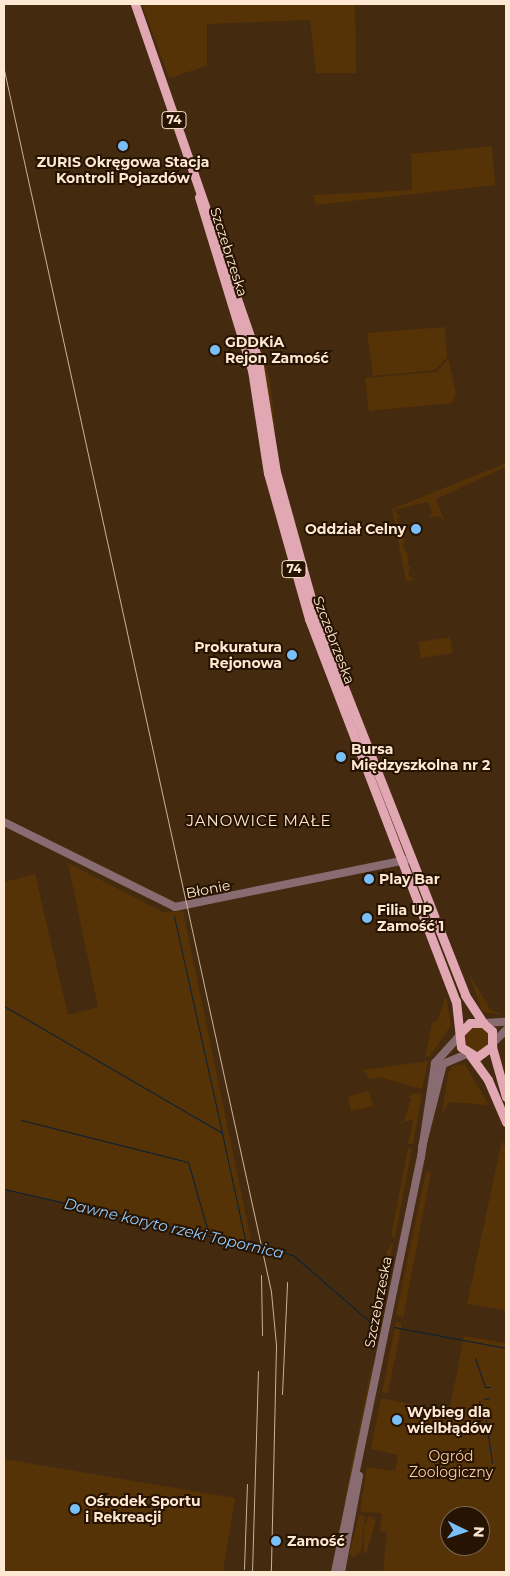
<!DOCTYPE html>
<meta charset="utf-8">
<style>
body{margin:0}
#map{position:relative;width:510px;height:1576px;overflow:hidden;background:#442a0f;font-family:Montserrat,sans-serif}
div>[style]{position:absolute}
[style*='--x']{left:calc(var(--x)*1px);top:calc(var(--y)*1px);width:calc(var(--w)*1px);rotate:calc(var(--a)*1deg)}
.green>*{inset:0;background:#563207}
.round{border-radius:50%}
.stream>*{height:1px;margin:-0.5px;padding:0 0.5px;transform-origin:0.5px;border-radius:0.5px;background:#072237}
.tertiary>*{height:8px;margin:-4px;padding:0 4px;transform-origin:4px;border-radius:4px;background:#896c72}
.primary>*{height:9px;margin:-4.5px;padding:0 4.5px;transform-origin:4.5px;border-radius:4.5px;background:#e1a7b3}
.rail>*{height:1px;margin:-0.5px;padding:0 0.5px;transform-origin:0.5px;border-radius:0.5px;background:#cab29b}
.dots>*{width:14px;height:14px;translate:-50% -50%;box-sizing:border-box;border:2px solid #271301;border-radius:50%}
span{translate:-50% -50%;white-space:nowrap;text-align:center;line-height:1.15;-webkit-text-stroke:4px #271301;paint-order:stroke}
.shield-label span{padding:1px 4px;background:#271301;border:1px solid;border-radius:4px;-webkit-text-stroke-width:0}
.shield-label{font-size:12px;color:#ffe8d3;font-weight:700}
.poi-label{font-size:14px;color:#ffe8d3;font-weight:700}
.left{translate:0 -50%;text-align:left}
.right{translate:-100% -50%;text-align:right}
.street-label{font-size:14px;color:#ffe8d3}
.park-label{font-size:14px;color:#f9d0a9}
.neighbourhood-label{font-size:15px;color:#ffe8d3;letter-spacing:1px}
.water-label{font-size:15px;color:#92cbfc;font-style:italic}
.frame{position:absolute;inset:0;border:5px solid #ffe8d3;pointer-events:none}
.north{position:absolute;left:440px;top:1506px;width:50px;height:50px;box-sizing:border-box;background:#271301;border:1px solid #7d6855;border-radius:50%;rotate:94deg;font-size:14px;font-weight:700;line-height:20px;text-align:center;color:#ffe8d3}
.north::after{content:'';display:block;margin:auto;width:18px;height:22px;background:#79bff8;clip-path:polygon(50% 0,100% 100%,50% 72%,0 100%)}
</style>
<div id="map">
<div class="green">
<div style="clip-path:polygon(142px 4px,355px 4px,356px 73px,316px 73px,310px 20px,207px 24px,207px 66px,169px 78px)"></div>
<div style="clip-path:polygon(492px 146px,495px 185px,316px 205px,313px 195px,412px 190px,411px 154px)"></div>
<div style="clip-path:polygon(445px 327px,447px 357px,435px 370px,373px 376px,367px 333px)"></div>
<div style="clip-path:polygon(261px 348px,270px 382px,275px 426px,272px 427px)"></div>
<div style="clip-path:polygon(448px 359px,456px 392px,452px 403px,369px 411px,365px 378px,436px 372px)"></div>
<div style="clip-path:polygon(506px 463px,506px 467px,436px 499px,444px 521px,439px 516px,429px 518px,432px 512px,428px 502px,394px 510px,400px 517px,397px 518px,405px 542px,402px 543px,409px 558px,407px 566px,410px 566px,408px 575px,415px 580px,406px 581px,392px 509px)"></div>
<div style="clip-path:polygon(450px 637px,453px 653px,421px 658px,418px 642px)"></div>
<div style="clip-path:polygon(68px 863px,163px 912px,183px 911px,251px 1240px,246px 1244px,4px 1189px,4px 882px,35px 874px,68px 1015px,98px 1007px)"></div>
<div style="clip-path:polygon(469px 974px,491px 1010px,504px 1015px,482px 1012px)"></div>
<div style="clip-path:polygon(446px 996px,451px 1025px,430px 1056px,425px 1057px,432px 1023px,437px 1021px)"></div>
<div class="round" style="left:463px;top:1026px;width:26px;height:26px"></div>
<div style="clip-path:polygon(428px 1061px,422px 1089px,379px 1077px,370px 1079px,362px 1070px)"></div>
<div style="clip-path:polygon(465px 1064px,489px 1105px,449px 1102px,442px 1114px,448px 1075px,452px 1066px)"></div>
<div style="clip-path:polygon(369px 1091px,373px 1106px,351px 1111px,348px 1096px)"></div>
<div style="clip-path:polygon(415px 1093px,422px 1094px,413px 1144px,408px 1144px,413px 1120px,385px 1126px,404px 1121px,411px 1099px,408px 1097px)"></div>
<div style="clip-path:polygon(502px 1140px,506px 1150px,506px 1310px,467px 1304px)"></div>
<div style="clip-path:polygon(408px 1148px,412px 1149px,395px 1237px,391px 1237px)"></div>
<div style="clip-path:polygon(426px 1172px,431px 1173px,403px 1318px,396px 1314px)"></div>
<div style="clip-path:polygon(393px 1242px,384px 1304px,379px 1305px,387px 1251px)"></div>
<div style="clip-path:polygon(396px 1322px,402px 1323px,388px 1393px,382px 1392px)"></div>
<div style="clip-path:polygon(evenodd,464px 1336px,506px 1343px,506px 1572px,383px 1572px,387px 1532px,380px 1531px,382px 1513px,360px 1512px,367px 1467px,395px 1471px,398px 1455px,371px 1449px,381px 1398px,449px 1412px,464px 1336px,450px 1516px,480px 1516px,480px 1546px,450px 1546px,450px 1516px)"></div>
<div style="clip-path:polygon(374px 1361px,347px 1500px,344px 1503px,370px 1374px)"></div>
<div style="clip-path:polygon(4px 1459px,235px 1498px,223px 1572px,4px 1572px)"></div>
<div style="clip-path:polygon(359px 1515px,365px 1516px,361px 1551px,354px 1557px,349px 1555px)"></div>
<div style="clip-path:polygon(369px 1515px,376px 1520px,366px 1554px,371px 1557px,364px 1553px,364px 1526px)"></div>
</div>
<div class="stream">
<div style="--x:174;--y:916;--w:222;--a:77.5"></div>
<div style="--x:4;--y:1006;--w:252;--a:30.2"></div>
<div style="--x:222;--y:1133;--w:114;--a:77.8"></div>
<div style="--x:21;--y:1120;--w:172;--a:14.1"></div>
<div style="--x:188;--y:1162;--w:76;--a:74"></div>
<div style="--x:4;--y:1189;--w:296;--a:12.9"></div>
<div style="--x:293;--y:1255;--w:102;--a:41"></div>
<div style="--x:370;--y:1322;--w:10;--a:11"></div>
<div style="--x:394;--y:1327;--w:114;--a:10.6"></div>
<div style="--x:475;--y:1358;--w:31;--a:71"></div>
<div style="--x:485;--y:1387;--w:5;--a:0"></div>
<div style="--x:484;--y:1399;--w:5;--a:-11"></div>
<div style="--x:479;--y:1401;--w:10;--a:79"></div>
<div style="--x:486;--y:1420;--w:43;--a:82.1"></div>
</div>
<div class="tertiary">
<div style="--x:4;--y:822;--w:191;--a:26.4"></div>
<div style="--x:175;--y:907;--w:237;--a:-11.5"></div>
<div style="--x:484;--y:1023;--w:22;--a:-3"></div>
<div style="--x:493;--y:1043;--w:18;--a:-45"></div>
<div style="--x:422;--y:1147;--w:86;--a:-75.8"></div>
<div style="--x:443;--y:1064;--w:26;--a:-23"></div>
<div style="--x:335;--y:1572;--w:424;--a:-78.3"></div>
<div style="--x:421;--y:1157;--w:95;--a:-81.5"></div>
<div style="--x:435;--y:1063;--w:36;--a:-48"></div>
<div style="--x:341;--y:1572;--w:98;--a:-79.4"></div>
</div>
<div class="primary">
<div style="--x:135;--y:4;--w:377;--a:70.9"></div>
<div style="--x:258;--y:360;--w:113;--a:80.9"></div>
<div style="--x:276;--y:472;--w:149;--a:74.5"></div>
<div style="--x:316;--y:616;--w:407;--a:68.5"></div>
<div style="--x:465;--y:995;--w:33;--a:57"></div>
<div style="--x:199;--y:197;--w:181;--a:73"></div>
<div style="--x:252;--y:370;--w:104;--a:81.2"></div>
<div style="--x:268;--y:473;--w:152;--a:74.3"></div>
<div style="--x:309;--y:619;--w:409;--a:69"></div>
<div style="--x:456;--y:1001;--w:46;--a:83.8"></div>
<div style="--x:461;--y:1047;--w:19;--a:32"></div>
<div style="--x:477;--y:1057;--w:19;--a:-36"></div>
<div style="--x:492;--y:1046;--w:15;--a:-90"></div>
<div style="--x:492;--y:1031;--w:12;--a:-138"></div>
<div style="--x:483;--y:1023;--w:13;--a:180"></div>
<div style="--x:470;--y:1023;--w:14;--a:135"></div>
<div style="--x:492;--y:1047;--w:52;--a:74.4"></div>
<div style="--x:470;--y:1055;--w:31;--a:54"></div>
<div style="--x:488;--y:1080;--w:46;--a:66.8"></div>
</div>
<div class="rail">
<div style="--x:4;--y:70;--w:1251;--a:77.67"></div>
<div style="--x:271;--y:1292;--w:53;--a:84.6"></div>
<div style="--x:276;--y:1345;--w:227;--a:91.3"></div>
<div style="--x:261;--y:1275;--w:60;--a:89"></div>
<div style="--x:282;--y:1394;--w:112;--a:-87.4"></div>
<div style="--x:244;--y:1569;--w:85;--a:-88"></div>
<div style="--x:252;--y:1572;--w:201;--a:-88.3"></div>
</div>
<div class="dots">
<div style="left:123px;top:146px;background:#79bff8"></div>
<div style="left:215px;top:350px;background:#79bff8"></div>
<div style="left:416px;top:529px;background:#79bff8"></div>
<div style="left:292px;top:655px;background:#79bff8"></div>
<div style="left:341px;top:757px;background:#79bff8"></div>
<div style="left:369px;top:879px;background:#79bff8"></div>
<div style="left:367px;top:918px;background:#79bff8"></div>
<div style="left:397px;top:1420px;background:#79bff8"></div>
<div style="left:75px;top:1509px;background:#79bff8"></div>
<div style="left:276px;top:1541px;background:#79bff8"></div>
</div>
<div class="shield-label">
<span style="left:174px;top:120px">74</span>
<span style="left:294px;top:569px">74</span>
</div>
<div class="poi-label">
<span style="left:123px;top:170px">ZURIS Okręgowa Stacja<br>Kontroli Pojazdów</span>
<span class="left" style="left:225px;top:350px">GDDKiA<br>Rejon Zamość</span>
<span class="right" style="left:406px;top:529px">Oddział Celny</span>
<span class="right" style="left:282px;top:655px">Prokuratura<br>Rejonowa</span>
<span class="left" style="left:351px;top:757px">Bursa<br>Międzyszkolna nr 2</span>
<span class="left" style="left:379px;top:879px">Play Bar</span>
<span class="left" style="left:377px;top:918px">Filia UP<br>Zamość 1</span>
<span class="left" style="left:407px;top:1420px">Wybieg dla<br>wielbłądów</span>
<span class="left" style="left:85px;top:1509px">Ośrodek Sportu<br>i Rekreacji</span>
<span class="left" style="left:287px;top:1541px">Zamość</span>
</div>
<div class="street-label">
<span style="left:229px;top:252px;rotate:72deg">Szczebrzeska</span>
<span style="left:334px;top:640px;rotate:69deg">Szczebrzeska</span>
<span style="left:208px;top:889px;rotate:-11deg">Błonie</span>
<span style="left:378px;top:1302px;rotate:-79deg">Szczebrzeska</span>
</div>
<div class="park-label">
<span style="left:451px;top:1464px">Ogród<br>Zoologiczny</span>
</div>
<div class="neighbourhood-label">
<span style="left:259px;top:821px">JANOWICE MAŁE</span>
</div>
<div class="water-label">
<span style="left:174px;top:1228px;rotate:13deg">Dawne koryto rzeki Topornica</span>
</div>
<div class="frame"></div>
<div class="north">N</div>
</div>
